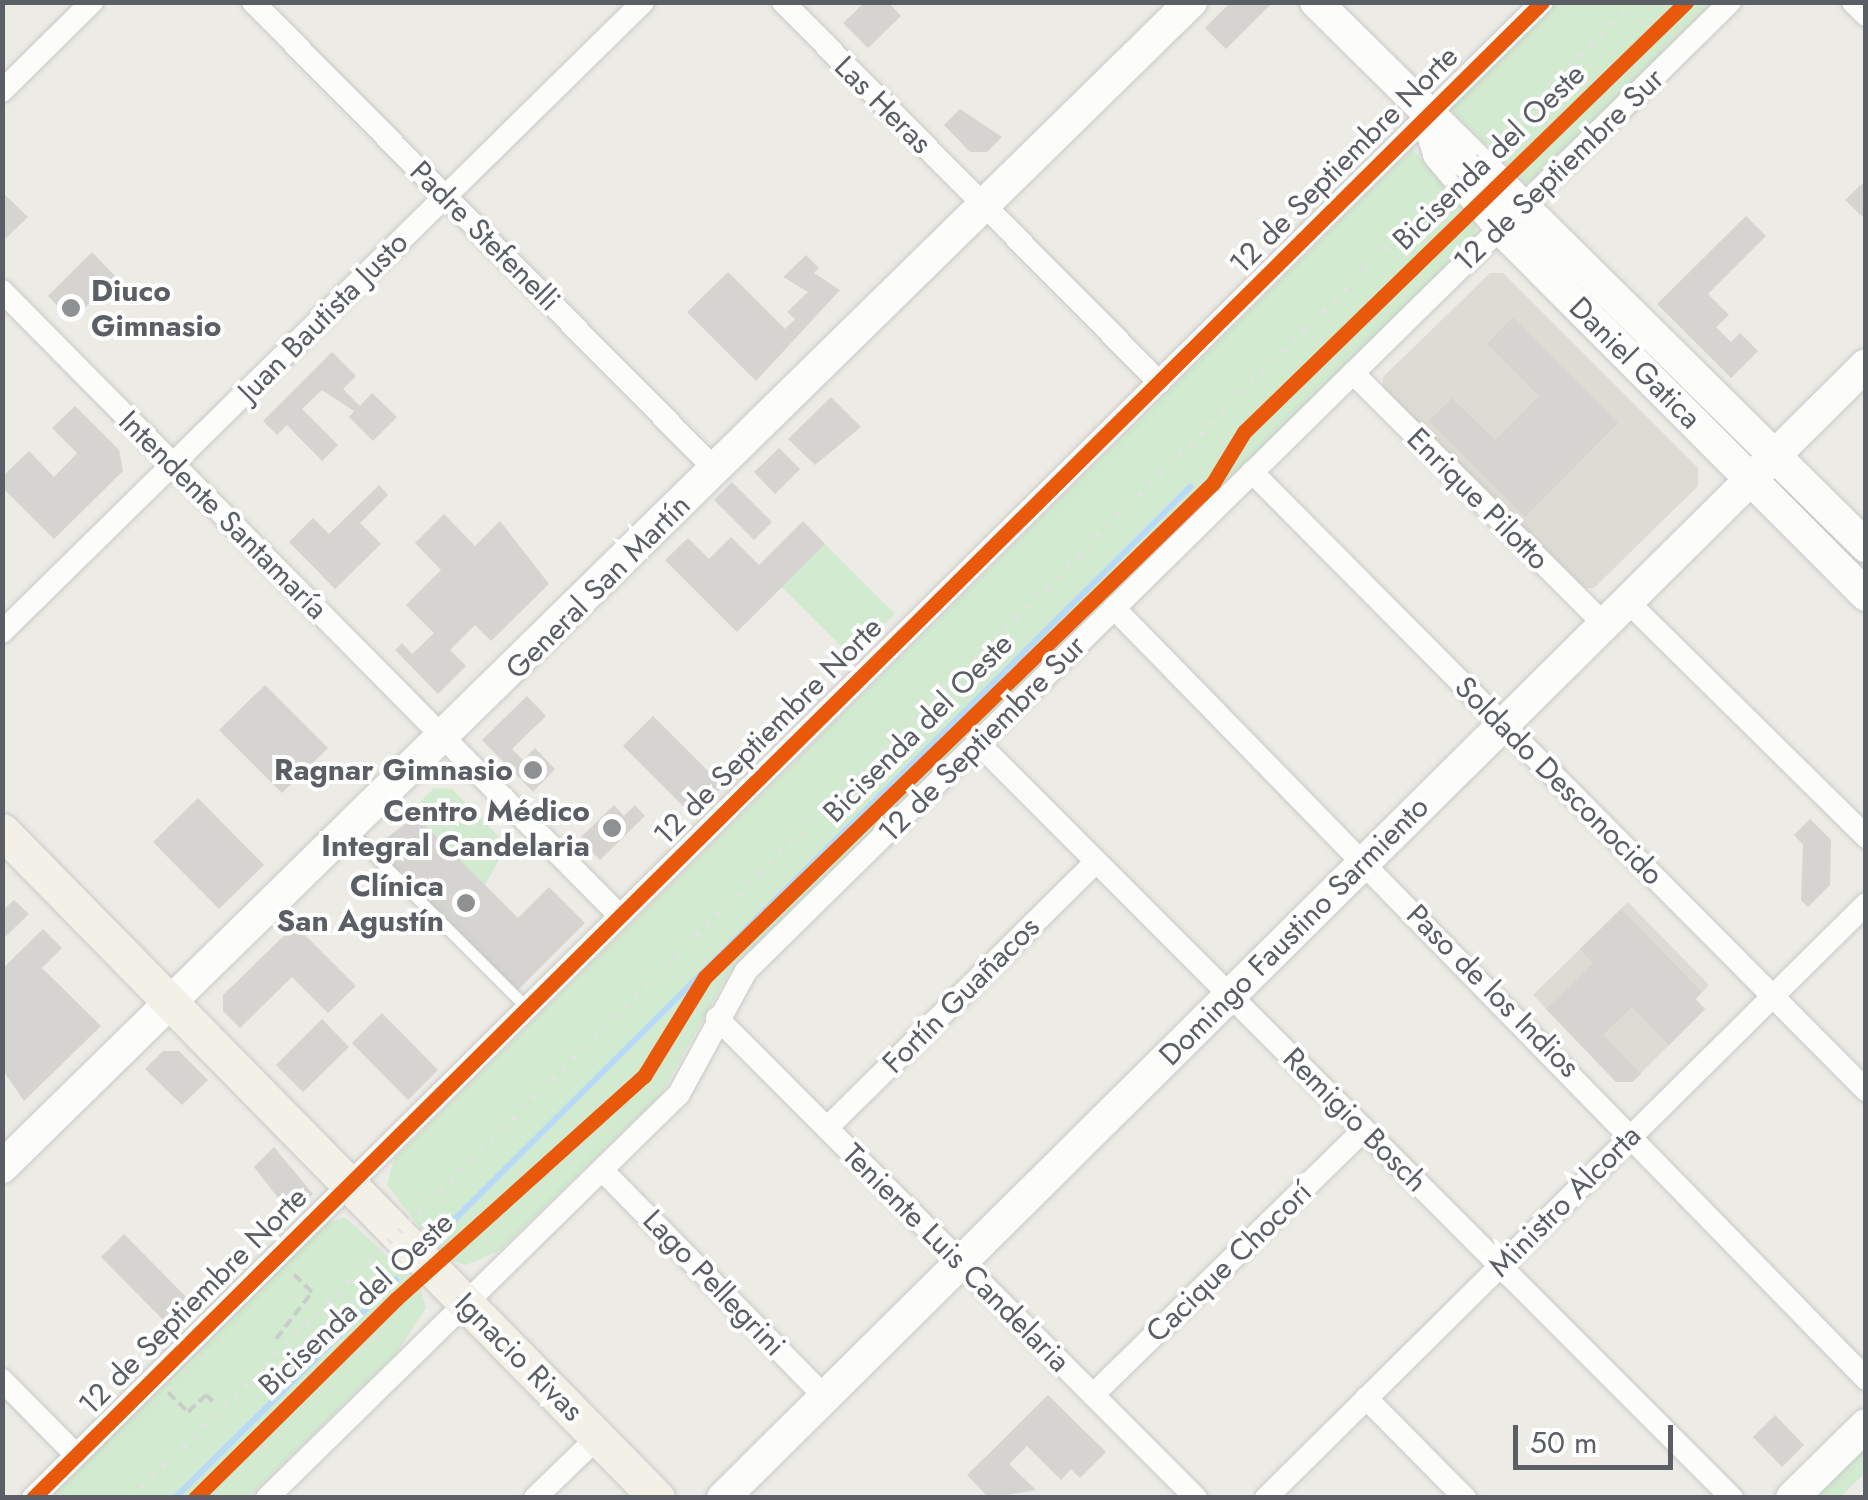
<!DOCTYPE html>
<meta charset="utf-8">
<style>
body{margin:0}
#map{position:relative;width:1868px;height:1500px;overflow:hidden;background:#ecebe5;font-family:Jost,sans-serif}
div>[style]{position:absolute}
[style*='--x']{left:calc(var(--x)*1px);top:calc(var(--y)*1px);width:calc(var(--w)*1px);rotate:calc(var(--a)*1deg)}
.education>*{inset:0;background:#dddbd3}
.green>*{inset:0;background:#d2ead0}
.stream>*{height:6px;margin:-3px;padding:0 3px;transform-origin:3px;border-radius:3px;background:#b8daf7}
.building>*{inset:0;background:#d5d4d0}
.path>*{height:4px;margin-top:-2px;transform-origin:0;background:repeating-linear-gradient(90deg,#c8cdca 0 10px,transparent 0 15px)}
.roads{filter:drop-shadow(0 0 2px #c8c9c8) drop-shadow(0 0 2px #c8c9c8)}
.lane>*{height:11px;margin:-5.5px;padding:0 5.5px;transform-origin:5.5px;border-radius:5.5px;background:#fcfcfb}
.street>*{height:22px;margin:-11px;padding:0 11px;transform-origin:11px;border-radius:11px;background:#fcfcfb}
.secondary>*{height:32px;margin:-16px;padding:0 16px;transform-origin:16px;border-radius:16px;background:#fcfcfb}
.primary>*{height:35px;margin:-17.5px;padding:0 17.5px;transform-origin:17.5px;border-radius:17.5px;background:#f3f1e7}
.rail>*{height:6px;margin-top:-3px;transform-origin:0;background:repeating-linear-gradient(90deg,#e4e3e3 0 2.5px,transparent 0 14.5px)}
.cycleway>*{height:15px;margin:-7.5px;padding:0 7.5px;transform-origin:7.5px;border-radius:7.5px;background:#e8590c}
.dots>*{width:28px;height:28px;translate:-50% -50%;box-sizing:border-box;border:5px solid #fff;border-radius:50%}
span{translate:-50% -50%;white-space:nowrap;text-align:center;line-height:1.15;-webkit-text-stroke:8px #fff;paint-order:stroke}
.street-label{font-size:30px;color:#5b5f65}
.poi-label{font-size:30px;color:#5b5f65;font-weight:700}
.left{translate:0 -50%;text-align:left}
.right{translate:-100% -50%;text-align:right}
.frame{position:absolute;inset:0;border:5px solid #5b5f65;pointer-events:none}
.scale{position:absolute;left:1513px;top:1425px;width:160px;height:45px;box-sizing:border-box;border:5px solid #5b5f65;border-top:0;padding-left:12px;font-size:30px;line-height:35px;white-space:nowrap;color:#5b5f65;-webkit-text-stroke:8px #fff;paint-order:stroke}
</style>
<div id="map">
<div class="education">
<div style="clip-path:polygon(1490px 273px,1503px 273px,1698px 468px,1698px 486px,1594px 588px,1583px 588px,1383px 388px,1383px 377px)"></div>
<div style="clip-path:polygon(1628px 902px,1709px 985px,1696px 999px,1705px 1009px,1632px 1082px,1616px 1082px,1533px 995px)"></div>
</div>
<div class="green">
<div style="clip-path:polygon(1553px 3px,1718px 3px,1536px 181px,1524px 183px,1450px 109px)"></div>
<div style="clip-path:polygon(1412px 149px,1476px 217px,1475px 238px,729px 973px,661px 1095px,499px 1251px,466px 1265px,443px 1257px,387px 1185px,394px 1159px)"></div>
<div style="clip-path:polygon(825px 544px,895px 614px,852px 657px,782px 587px)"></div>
<div style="clip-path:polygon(434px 788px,452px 789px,507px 845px,485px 885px,416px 816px,404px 818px)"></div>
<div style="clip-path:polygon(345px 1217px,420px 1286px,426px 1308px,395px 1355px,249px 1497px,50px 1497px,327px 1223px)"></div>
<div style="clip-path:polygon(1865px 1438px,1865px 1473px,1840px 1497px,1805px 1498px)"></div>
</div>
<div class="stream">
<div style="--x:452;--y:1222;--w:1042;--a:-44.88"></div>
<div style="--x:175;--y:1498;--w:311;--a:-44.7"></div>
</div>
<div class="building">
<div style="clip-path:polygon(865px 2px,888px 2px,901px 16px,868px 48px,843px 23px)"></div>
<div style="clip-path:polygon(1231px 2px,1273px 2px,1226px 49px,1205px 28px)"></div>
<div style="clip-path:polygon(960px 109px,1002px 137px,987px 152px,970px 152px,944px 125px)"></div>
<div style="clip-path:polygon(1866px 180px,1866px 220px,1845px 200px)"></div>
<div style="clip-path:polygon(2px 192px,28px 217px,2px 242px)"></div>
<div style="clip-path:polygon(1746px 216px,1766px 236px,1708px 294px,1729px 315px,1716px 327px,1731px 342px,1740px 333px,1758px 351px,1731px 378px,1657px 304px)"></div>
<div style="clip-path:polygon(92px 252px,116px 277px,72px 321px,48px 296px)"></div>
<div style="clip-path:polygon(806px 255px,819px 268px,814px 273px,840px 290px,756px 381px,687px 312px,728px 272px,785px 329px,795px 319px,787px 312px,808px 292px,783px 277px)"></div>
<div style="clip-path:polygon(1513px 317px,1618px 423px,1525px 517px,1429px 421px,1452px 398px,1495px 440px,1539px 396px,1487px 344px)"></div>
<div style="clip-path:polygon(332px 352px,356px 376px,343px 389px,360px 406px,372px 393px,397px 417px,373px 441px,349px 417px,354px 411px,322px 390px,302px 409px,338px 445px,322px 461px,287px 425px,277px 435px,263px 421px)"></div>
<div style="clip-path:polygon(831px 397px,861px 427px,815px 465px,788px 439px)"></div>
<div style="clip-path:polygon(75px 406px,119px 450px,123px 471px,54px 539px,2px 487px,2px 477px,29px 451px,54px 477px,77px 453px,52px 428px)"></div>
<div style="clip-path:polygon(779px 448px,800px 469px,775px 494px,754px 472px)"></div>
<div style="clip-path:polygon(732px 482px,772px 522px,754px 540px,714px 500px)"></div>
<div style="clip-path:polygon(379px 485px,388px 495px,360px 523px,381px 544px,335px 589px,289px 542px,313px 518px,329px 534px)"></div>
<div style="clip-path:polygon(444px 514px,475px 546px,500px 521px,549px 584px,491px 641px,475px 625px,450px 650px,466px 666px,438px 694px,395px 650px,402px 643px,412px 654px,434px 633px,406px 605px,441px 570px,415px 543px)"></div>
<div style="clip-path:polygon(803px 521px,825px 544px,737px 632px,665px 560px,688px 538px,709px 559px,731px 537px,759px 565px)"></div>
<div style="clip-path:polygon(265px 685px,328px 748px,282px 793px,219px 730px)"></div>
<div style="clip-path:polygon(527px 696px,546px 716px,512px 749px,523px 760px,535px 748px,555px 769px,533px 792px,482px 740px)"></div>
<div style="clip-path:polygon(653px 716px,723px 786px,693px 816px,623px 746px)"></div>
<div style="clip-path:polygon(198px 798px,264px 865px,219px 909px,153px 842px)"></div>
<div style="clip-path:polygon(614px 805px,624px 816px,635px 805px,645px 816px,600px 860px,579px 839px)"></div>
<div style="clip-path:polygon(416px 816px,518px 918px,549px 887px,585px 923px,517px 991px,374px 847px)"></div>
<div style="clip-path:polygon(1810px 819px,1831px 840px,1830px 885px,1808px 907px,1801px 900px,1803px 845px,1794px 835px)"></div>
<div style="clip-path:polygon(14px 900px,29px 914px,2px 940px,2px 911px)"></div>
<div style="clip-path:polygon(1621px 909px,1702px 992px,1695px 999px,1705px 1009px,1669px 1045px,1632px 1007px,1603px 1035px,1641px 1074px,1632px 1082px,1616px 1082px,1546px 1009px,1593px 963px,1580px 949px)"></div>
<div style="clip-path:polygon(295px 925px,356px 986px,328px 1013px,292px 977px,240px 1028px,223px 1011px,223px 995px)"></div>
<div style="clip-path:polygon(43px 929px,62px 948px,42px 968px,101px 1026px,24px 1101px,2px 1069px,2px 969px)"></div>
<div style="clip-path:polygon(382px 1013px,438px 1070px,408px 1100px,352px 1043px)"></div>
<div style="clip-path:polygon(322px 1019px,349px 1047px,303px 1092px,276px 1065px)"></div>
<div style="clip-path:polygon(163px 1051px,179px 1051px,208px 1080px,182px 1105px,145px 1069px)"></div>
<div style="clip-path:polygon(274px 1147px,313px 1194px,292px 1216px,254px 1167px)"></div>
<div style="clip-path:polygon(124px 1234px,187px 1298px,164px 1321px,101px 1257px)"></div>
<div style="clip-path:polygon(1048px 1395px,1106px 1452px,1080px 1478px,1071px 1469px,1061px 1480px,1027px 1446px,1009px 1464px,1036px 1490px,989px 1498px,967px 1475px)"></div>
<div style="clip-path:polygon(1775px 1415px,1804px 1445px,1782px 1467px,1753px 1437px)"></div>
</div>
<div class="path">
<div style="--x:276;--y:1339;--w:59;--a:-52.5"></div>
<div style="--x:312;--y:1292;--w:30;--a:-136"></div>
<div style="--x:168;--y:1392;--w:28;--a:45"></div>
<div style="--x:188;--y:1412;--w:25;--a:-43"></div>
<div style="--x:206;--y:1395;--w:9;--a:41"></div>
</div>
<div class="roads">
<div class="lane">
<div style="--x:350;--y:831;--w:250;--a:45"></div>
</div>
<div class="street">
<div style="--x:253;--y:2;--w:658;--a:45.31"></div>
<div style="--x:783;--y:2;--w:535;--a:45.3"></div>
<div style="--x:1853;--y:2;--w:18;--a:45"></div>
<div style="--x:2;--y:91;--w:127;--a:-44.7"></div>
<div style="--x:2;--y:291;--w:879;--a:45.32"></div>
<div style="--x:1353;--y:373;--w:355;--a:45"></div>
<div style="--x:1252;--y:472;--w:871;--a:45.19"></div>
<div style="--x:1627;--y:601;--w:336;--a:44.6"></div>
<div style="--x:1114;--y:608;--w:1077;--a:45.71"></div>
<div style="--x:2;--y:632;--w:899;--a:-44.5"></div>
<div style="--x:978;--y:743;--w:1067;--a:45.04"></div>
<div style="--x:717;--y:1018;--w:678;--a:45.06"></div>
<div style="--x:827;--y:1128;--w:378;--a:-44.7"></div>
<div style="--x:602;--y:1170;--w:318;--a:45.5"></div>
<div style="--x:2;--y:1380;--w:105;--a:45.4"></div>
<div style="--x:1093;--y:1395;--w:379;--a:-44.4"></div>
<div style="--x:1366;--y:1398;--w:141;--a:45.3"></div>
<div style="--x:33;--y:1498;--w:2125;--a:-44.75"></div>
<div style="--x:267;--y:1498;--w:577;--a:-44.44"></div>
<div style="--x:679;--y:1094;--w:140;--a:-61.4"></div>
<div style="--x:746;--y:971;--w:1381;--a:-44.56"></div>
<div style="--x:535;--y:1498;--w:88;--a:-44.1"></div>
<div style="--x:1266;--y:1498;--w:844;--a:-44.71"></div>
</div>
<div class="secondary">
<div style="--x:1316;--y:2;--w:774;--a:44.69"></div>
<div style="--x:1427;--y:116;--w:40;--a:72"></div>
<div style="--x:1439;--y:154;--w:107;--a:49.9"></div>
<div style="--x:1508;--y:236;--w:507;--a:45.08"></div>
<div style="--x:2;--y:1167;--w:1665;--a:-44.42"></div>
<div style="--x:723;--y:1498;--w:1609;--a:-44.75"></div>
<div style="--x:1792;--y:1498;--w:104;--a:-44.6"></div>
</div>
<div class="primary">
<div style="--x:2;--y:831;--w:935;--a:45.52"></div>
</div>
</div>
<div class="rail">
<div style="--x:132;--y:1498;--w:2120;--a:-44.89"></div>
</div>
<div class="cycleway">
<div style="--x:33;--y:1498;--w:2125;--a:-44.75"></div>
<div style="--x:195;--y:1498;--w:283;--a:-44.7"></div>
<div style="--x:396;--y:1299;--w:334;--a:-42"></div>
<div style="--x:644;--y:1076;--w:116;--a:-58.4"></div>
<div style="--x:705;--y:977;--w:709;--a:-44.2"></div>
<div style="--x:1213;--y:483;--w:60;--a:-58.7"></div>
<div style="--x:1244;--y:432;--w:617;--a:-44.21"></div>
</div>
<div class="dots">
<div style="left:71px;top:308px;background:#8e9092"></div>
<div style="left:533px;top:770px;background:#8e9092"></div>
<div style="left:612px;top:828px;background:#8e9092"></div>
<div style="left:466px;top:903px;background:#8e9092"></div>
</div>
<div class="street-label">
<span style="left:883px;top:105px;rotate:45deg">Las Heras</span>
<span style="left:1489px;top:157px;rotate:-44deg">Bicisenda del Oeste</span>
<span style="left:1344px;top:160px;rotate:-45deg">12 de Septiembre Norte</span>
<span style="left:1559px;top:170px;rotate:-44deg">12 de Septiembre Sur</span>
<span style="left:485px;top:236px;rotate:45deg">Padre Stefenelli</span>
<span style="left:323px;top:317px;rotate:-45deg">Juan Bautista Justo</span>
<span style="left:1635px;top:363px;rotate:45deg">Daniel Gatica</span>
<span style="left:1478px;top:499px;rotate:45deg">Enrique Pilotto</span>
<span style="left:223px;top:515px;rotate:45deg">Intendente Santamaría</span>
<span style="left:598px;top:587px;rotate:-45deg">General San Martín</span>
<span style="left:918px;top:728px;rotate:-45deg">Bicisenda del Oeste</span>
<span style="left:768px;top:731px;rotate:-45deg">12 de Septiembre Norte</span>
<span style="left:982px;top:739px;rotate:-45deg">12 de Septiembre Sur</span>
<span style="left:1559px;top:781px;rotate:45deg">Soldado Desconocido</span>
<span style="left:1294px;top:931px;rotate:-45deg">Domingo Faustino Sarmiento</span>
<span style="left:1493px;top:991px;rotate:45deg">Paso de los Indios</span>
<span style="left:961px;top:995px;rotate:-45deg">Fortín Guañacos</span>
<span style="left:1355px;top:1120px;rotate:45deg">Remigio Bosch</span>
<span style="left:1565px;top:1201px;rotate:-45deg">Ministro Alcorta</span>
<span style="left:956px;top:1258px;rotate:45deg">Teniente Luis Candelaria</span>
<span style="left:1229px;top:1262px;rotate:-44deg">Cacique Chocorí</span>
<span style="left:714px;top:1283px;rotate:46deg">Lago Pellegrini</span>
<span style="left:193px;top:1301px;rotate:-45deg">12 de Septiembre Norte</span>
<span style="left:356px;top:1304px;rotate:-43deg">Bicisenda del Oeste</span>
<span style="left:519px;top:1357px;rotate:45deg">Ignacio Rivas</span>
</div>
<div class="poi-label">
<span class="left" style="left:91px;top:308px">Diuco<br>Gimnasio</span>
<span class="right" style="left:513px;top:770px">Ragnar Gimnasio</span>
<span class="right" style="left:590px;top:828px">Centro Médico<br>Integral Candelaria</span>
<span class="right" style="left:444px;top:903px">Clínica<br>San Agustín</span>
</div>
<div class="frame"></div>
<div class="scale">50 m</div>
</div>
